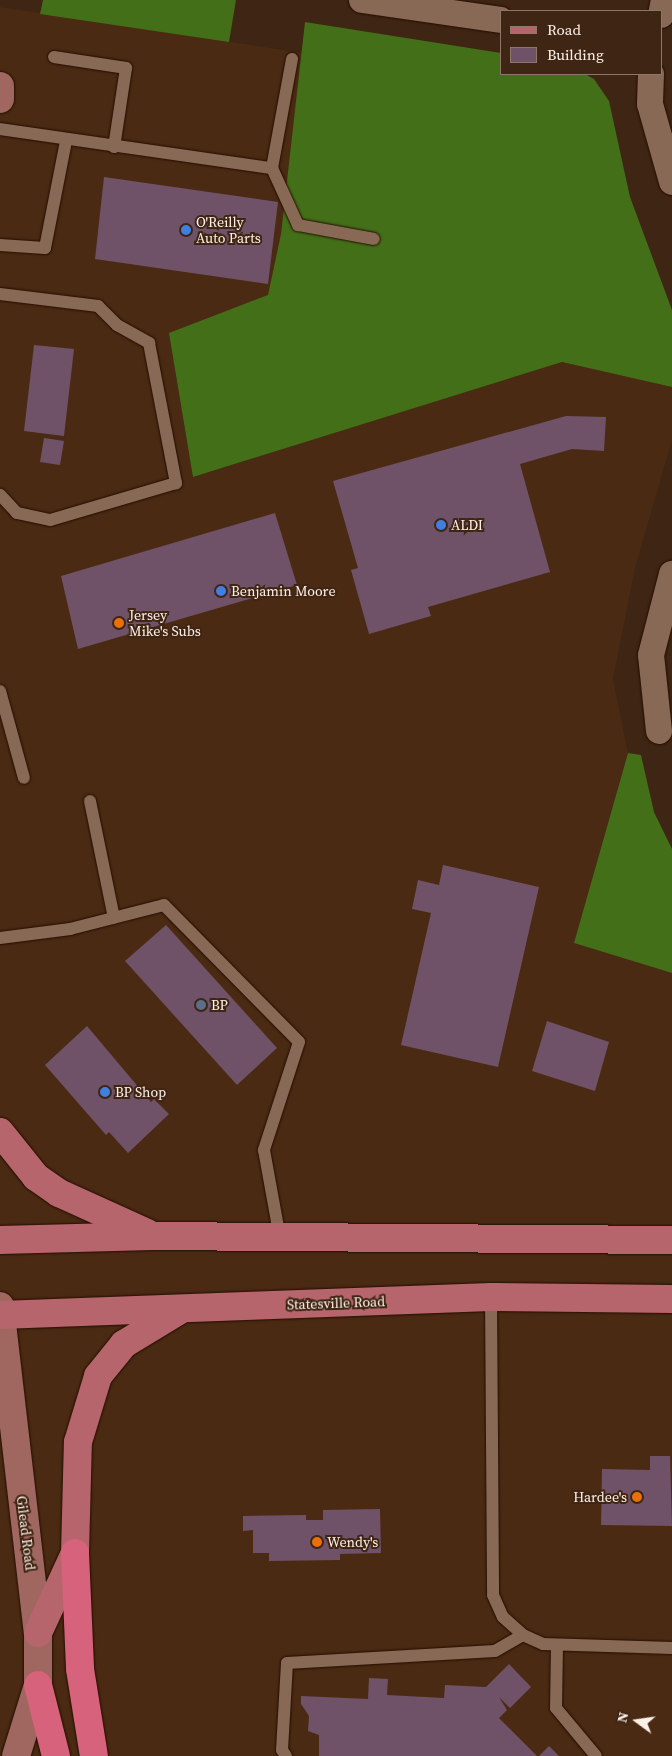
<!DOCTYPE html>
<style>
body{margin:0}
#map{position:relative;width:672px;height:1756px;overflow:hidden;background:#3f2513;font-family:"Source Serif 4",serif}
div>[style]{position:absolute}
[style*='--x']{left:calc(var(--x)*1px);top:calc(var(--y)*1px);width:calc(var(--w)*1px);rotate:calc(var(--a)*1deg)}
.built>*{inset:0;background:#4a2a12}
.forest>*{inset:0;background:#436f18}
.building>*{inset:0;background:#6f5267}
.roads{filter:drop-shadow(0 0 1px #250d00) drop-shadow(0 0 1px #250d00)}
.lane>*{height:12px;margin:-6px;padding:0 6px;transform-origin:6px;border-radius:6px;background:#886955}
.street>*{height:26px;margin:-13px;padding:0 13px;transform-origin:13px;border-radius:13px;background:#886955}
.secondary>*{height:28px;margin:-14px;padding:0 14px;transform-origin:14px;border-radius:14px;background:#9f6760}
.primary>*{height:28px;margin:-14px;padding:0 14px;transform-origin:14px;border-radius:14px;background:#b7656c}
.highway>*{height:28px;margin:-14px;padding:0 14px;transform-origin:14px;border-radius:14px;background:#d6627b}
.dots>*{width:14px;height:14px;translate:-50% -50%;box-sizing:border-box;border:2px solid #3f2513;border-radius:50%}
span{translate:-50% -50%;white-space:nowrap;text-align:center;line-height:1.15;-webkit-text-stroke:4px #3f2513;paint-order:stroke}
.poi-label{font-size:14px;color:#fff1e8}
.left{translate:0 -50%;text-align:left}
.right{translate:-100% -50%;text-align:right}
.street-label{font-size:14px;color:#fff1e8}
.legend{position:absolute;left:500px;top:10px;width:162px;height:65px;box-sizing:border-box;background:#3f2513;border:1px solid #8c7768;margin:0;padding:6px 9px;list-style:none;font-size:15px;color:#fff1e8}
.legend li{display:flex;align-items:center;gap:10px;height:25px}
.legend b{width:25px;border:1px solid #8c7768}
.north{position:absolute;left:612px;top:1696px;width:50px;height:50px;-webkit-text-stroke:4px #3f2513;paint-order:stroke;rotate:284deg;font-size:14px;font-weight:700;line-height:20px;text-align:center;color:#fff1e8}
.north::after{content:'';display:block;margin:auto;width:18px;height:22px;background:#fff1e8;clip-path:polygon(50% 0,100% 100%,50% 72%,0 100%)}
</style>
<div id="map">
<div class="built">
<div style="clip-path:polygon(0 7px,416px 70px,193px 477px,562px 362px,672px 387px,672px 440px,635px 568px,613px 679px,628px 753px,574px 943px,672px 973px,672px 1756px,0 1756px)"></div>
</div>
<div class="forest">
<div style="clip-path:polygon(43px 0,236px 0,229px 42px,40px 14px)"></div>
<div style="clip-path:polygon(305px 22px,501px 53px,501px 74px,585px 74px,594px 79px,609px 101px,630px 197px,672px 310px,672px 387px,562px 362px,193px 477px,169px 333px,268px 295px,281px 234px)"></div>
<div style="clip-path:polygon(628px 753px,641px 755px,654px 812px,672px 849px,672px 973px,574px 943px)"></div>
</div>
<div class="building">
<div style="clip-path:polygon(104px 177px,278px 202px,268px 284px,95px 259px)"></div>
<div style="clip-path:polygon(34px 345px,74px 349px,64px 436px,24px 431px)"></div>
<div style="clip-path:polygon(566px 416px,606px 417px,604px 451px,572px 449px,520px 464px,550px 572px,428px 607px,431px 616px,369px 634px,351px 570px,358px 568px,333px 481px)"></div>
<div style="clip-path:polygon(44px 438px,64px 441px,60px 465px,40px 462px)"></div>
<div style="clip-path:polygon(275px 513px,297px 585px,78px 649px,61px 576px)"></div>
<div style="clip-path:polygon(443px 865px,539px 887px,498px 1067px,401px 1045px,431px 913px,412px 909px,418px 880px,439px 885px)"></div>
<div style="clip-path:polygon(166px 925px,277px 1048px,237px 1085px,125px 961px)"></div>
<div style="clip-path:polygon(547px 1021px,609px 1042px,595px 1091px,532px 1071px)"></div>
<div style="clip-path:polygon(87px 1026px,151px 1102px,154px 1099px,169px 1114px,128px 1153px,109px 1132px,106px 1135px,45px 1065px)"></div>
<div style="clip-path:polygon(650px 1456px,670px 1456px,672px 1526px,601px 1525px,602px 1469px,650px 1470px)"></div>
<div style="clip-path:polygon(380px 1509px,381px 1553px,340px 1554px,340px 1560px,269px 1561px,269px 1553px,253px 1553px,253px 1530px,243px 1531px,243px 1516px,306px 1515px,306px 1520px,323px 1520px,323px 1510px)"></div>
<div style="clip-path:polygon(509px 1664px,531px 1687px,510px 1708px,499px 1697px,507px 1710px,499px 1718px,537px 1756px,319px 1756px,319px 1735px,308px 1731px,309px 1716px,301px 1704px,301px 1696px,368px 1699px,369px 1678px,388px 1679px,387px 1695px,444px 1698px,445px 1685px,486px 1687px)"></div>
<div style="clip-path:polygon(549px 1746px,559px 1756px,539px 1756px)"></div>
</div>
<div class="roads">
<div class="lane">
<div style="--x:54;--y:57;--w:73;--a:8.7"></div>
<div style="--x:126;--y:68;--w:80;--a:98.6"></div>
<div style="--x:292;--y:59;--w:111;--a:100.4"></div>
<div style="--x:272;--y:168;--w:63;--a:65.5"></div>
<div style="--x:298;--y:225;--w:77;--a:10.4"></div>
<div style="--x:0;--y:129;--w:275;--a:8.2"></div>
<div style="--x:0;--y:245;--w:45;--a:3.8"></div>
<div style="--x:45;--y:248;--w:109;--a:-78.9"></div>
<div style="--x:0;--y:294;--w:99;--a:7"></div>
<div style="--x:98;--y:306;--w:27;--a:45"></div>
<div style="--x:117;--y:325;--w:37;--a:29"></div>
<div style="--x:149;--y:343;--w:143;--a:79.1"></div>
<div style="--x:176;--y:483;--w:131;--a:163.6"></div>
<div style="--x:50;--y:520;--w:34;--a:-168"></div>
<div style="--x:17;--y:513;--w:25;--a:-133"></div>
<div style="--x:0;--y:691;--w:90;--a:74.6"></div>
<div style="--x:90;--y:801;--w:119;--a:78.4"></div>
<div style="--x:0;--y:938;--w:71;--a:-7.3"></div>
<div style="--x:70;--y:929;--w:97;--a:-14.3"></div>
<div style="--x:164;--y:905;--w:192;--a:45.4"></div>
<div style="--x:299;--y:1042;--w:114;--a:108"></div>
<div style="--x:264;--y:1150;--w:89;--a:79.7"></div>
<div style="--x:491;--y:1297;--w:298;--a:89.6"></div>
<div style="--x:493;--y:1595;--w:24;--a:66"></div>
<div style="--x:503;--y:1617;--w:27;--a:42"></div>
<div style="--x:523;--y:1635;--w:22;--a:24"></div>
<div style="--x:543;--y:1644;--w:129;--a:1.8"></div>
<div style="--x:557;--y:1646;--w:62;--a:90.9"></div>
<div style="--x:556;--y:1708;--w:62;--a:50.2"></div>
<div style="--x:286;--y:1756;--w:7;--a:-124"></div>
<div style="--x:282;--y:1750;--w:87;--a:-86.7"></div>
<div style="--x:287;--y:1663;--w:208;--a:-3.3"></div>
<div style="--x:495;--y:1651;--w:32;--a:-30"></div>
</div>
<div class="street">
<div style="--x:362;--y:0;--w:140;--a:8.2"></div>
<div style="--x:661;--y:15;--w:15;--a:-79"></div>
<div style="--x:651;--y:74;--w:30;--a:92"></div>
<div style="--x:650;--y:104;--w:81;--a:74.2"></div>
<div style="--x:659;--y:731;--w:76;--a:-96"></div>
<div style="--x:651;--y:655;--w:84;--a:-75.5"></div>
</div>
<div class="secondary">
<div style="--x:0;--y:86;--w:13;--a:90"></div>
<div style="--x:0;--y:1306;--w:329;--a:83.4"></div>
<div style="--x:38;--y:1633;--w:52;--a:90"></div>
<div style="--x:38;--y:1685;--w:74;--a:107.2"></div>
</div>
<div class="primary">
<div style="--x:0;--y:1132;--w:58;--a:51.3"></div>
<div style="--x:36;--y:1177;--w:28;--a:35"></div>
<div style="--x:59;--y:1193;--w:97;--a:24.4"></div>
<div style="--x:0;--y:1240;--w:152;--a:-1.5"></div>
<div style="--x:152;--y:1236;--w:520;--a:0.44"></div>
<div style="--x:0;--y:1315;--w:491;--a:-2.1"></div>
<div style="--x:491;--y:1297;--w:181;--a:0.6"></div>
<div style="--x:38;--y:1633;--w:88;--a:-65.2"></div>
<div style="--x:75;--y:1553;--w:111;--a:-88.5"></div>
<div style="--x:78;--y:1442;--w:69;--a:-73.1"></div>
<div style="--x:98;--y:1376;--w:41;--a:-50.9"></div>
<div style="--x:124;--y:1344;--w:66;--a:-31.3"></div>
</div>
<div class="highway">
<div style="--x:75;--y:1553;--w:116;--a:87.5"></div>
<div style="--x:80;--y:1669;--w:88;--a:80.9"></div>
<div style="--x:38;--y:1685;--w:73;--a:75.8"></div>
</div>
</div>
<div class="dots">
<div style="left:186px;top:230px;background:#3f7fe0"></div>
<div style="left:441px;top:525px;background:#3f7fe0"></div>
<div style="left:221px;top:591px;background:#3f7fe0"></div>
<div style="left:119px;top:623px;background:#e8710a"></div>
<div style="left:201px;top:1005px;background:#5c6f8a"></div>
<div style="left:105px;top:1092px;background:#3f7fe0"></div>
<div style="left:637px;top:1497px;background:#e8710a"></div>
<div style="left:317px;top:1542px;background:#e8710a"></div>
</div>
<div class="poi-label">
<span class="left" style="left:196px;top:230px">O'Reilly<br>Auto Parts</span>
<span class="left" style="left:451px;top:525px">ALDI</span>
<span class="left" style="left:231px;top:591px">Benjamin Moore</span>
<span class="left" style="left:129px;top:623px">Jersey<br>Mike's Subs</span>
<span class="left" style="left:211px;top:1005px">BP</span>
<span class="left" style="left:115px;top:1092px">BP Shop</span>
<span class="right" style="left:627px;top:1497px">Hardee's</span>
<span class="left" style="left:327px;top:1542px">Wendy's</span>
</div>
<div class="street-label">
<span style="left:336px;top:1303px;rotate:-2deg">Statesville Road</span>
<span style="left:26px;top:1533px;rotate:83deg">Gilead Road</span>
</div>
<ul class="legend">
<li><b style="height:6px;background:#b7656c"></b>Road</li>
<li><b style="height:14px;background:#6f5267"></b>Building</li>
</ul>
<div class="north">N</div>
</div>
